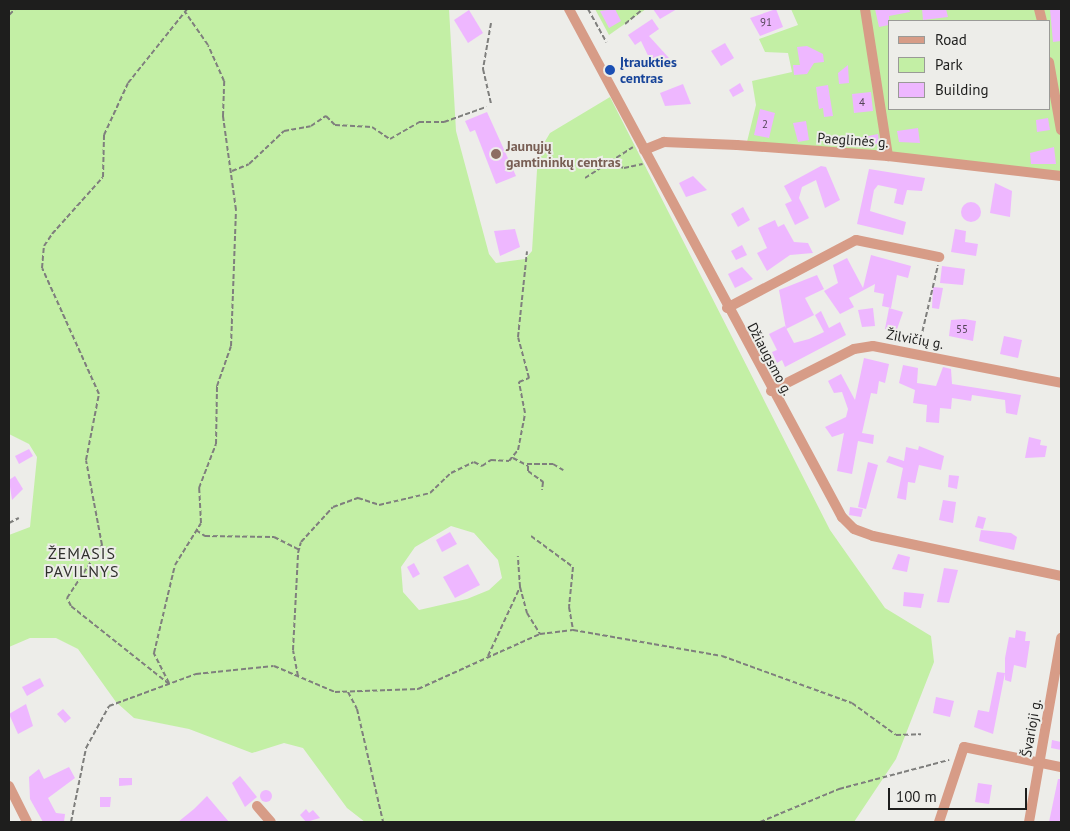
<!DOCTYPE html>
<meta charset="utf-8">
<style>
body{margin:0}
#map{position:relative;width:1070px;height:831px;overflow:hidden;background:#edede9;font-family:"PT Sans",sans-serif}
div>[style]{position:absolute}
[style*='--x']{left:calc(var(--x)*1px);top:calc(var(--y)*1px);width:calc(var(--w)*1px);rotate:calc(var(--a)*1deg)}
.green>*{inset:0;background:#c3efa5}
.building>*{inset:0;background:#eeb7ff}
.round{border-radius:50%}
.path>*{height:2px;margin-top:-1px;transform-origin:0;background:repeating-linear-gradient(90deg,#7f7f7d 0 5px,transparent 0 7.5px)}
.minor>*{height:10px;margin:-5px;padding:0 5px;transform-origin:5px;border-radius:5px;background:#d79c87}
.dots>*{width:14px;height:14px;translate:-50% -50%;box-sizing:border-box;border:2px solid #edede9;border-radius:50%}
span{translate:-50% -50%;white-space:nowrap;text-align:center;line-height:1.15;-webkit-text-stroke:4px #edede9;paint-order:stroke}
.number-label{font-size:11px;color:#524456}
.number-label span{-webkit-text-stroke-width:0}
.transit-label{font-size:14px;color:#164399;font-weight:700}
.left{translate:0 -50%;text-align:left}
.street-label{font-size:14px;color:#1e1e1d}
.education-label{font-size:14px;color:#785e54;font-weight:700}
.quarter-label{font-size:16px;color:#2f2f2c;letter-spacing:1px}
.frame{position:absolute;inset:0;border:10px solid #1e1e1d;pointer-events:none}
.legend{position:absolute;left:888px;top:20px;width:162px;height:90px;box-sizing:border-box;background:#edede9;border:1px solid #9a9a97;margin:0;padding:6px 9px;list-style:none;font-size:15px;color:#1e1e1d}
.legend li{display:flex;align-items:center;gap:10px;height:25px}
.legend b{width:25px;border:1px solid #9a9a97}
.scale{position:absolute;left:888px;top:788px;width:139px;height:22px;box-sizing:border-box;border:2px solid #1e1e1d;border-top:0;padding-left:6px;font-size:15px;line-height:18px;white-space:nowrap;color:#1e1e1d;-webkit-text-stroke:4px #edede9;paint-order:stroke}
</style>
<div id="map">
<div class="green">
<div style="clip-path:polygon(evenodd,9px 9px,449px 9px,456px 131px,489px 254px,496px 263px,525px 259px,532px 251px,537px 170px,541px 148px,550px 133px,610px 97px,830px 530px,885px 608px,931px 636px,934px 662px,896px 759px,854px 822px,365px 822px,347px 808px,303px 748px,284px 743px,252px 753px,189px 729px,134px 718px,116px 702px,78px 649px,56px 638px,30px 638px,9px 647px,9px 535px,30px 527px,37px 457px,29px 444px,9px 434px,9px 9px,451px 526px,474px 533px,498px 560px,502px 578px,489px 590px,467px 599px,419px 610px,403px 592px,401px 567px,415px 547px,451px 526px)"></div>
<div style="clip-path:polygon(595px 9px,646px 9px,609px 35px)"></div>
<div style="clip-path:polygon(evenodd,791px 9px,1061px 9px,1061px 180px,896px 159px,745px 150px,756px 105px,752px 81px,792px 72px,788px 53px,765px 52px,759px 39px,798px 25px,791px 9px,889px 21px,1049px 21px,1049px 109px,889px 109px,889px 21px)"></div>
</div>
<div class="building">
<div style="clip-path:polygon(615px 9px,621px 21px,609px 28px,600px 11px)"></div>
<div style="clip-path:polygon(653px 9px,677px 9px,660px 19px)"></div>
<div style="clip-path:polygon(776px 9px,783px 27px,760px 36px,750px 18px)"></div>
<div style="clip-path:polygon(875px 9px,909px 9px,910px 12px,889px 16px,889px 25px,879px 27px)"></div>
<div style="clip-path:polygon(922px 9px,946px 9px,948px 17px,923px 20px)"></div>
<div style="clip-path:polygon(1050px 9px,1061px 9px,1061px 41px,1053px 42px)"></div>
<div style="clip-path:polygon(469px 10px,483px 33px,468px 43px,454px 20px)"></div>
<div style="clip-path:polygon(652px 19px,659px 29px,649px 36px,669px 58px,654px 68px,641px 41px,635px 45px,628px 35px)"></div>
<div style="clip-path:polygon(725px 43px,734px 58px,721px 66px,711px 51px)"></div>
<div style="clip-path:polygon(807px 46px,823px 54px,824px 62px,814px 63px,807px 74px,794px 75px,793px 65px,800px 65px,797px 47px)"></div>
<div style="clip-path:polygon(848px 65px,849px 83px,839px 84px,838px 73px)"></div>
<div style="clip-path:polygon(740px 83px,744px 91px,733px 97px,729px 90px)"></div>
<div style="clip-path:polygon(683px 84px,691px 104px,665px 106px,660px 93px)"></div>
<div style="clip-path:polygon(828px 85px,833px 116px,824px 117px,823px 108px,819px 109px,816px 87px)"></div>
<div style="clip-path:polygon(871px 92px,873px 111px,854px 113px,852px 94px)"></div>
<div style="clip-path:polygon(760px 109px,775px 113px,769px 138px,754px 135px)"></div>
<div style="clip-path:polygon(487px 112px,516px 176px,496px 184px,475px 130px,470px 132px,465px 121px)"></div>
<div style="clip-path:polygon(1048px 118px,1050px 130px,1037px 132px,1036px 120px)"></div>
<div style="clip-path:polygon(806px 121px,809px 140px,798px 142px,793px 123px)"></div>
<div style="clip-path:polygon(918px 128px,920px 143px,899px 142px,897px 131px)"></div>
<div style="clip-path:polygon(878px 134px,880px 149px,877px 144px,855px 147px,854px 139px)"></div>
<div style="clip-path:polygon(1054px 147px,1056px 164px,1031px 164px,1030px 153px)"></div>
<div style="clip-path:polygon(821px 166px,826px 167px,840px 200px,825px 208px,816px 180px,802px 187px,799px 198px,809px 218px,795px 225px,785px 204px,792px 201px,784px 186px)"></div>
<div style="clip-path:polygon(869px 169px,925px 178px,922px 191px,907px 190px,903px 205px,894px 203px,897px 189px,878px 185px,874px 190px,870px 211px,906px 222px,903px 235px,857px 224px)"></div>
<div style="clip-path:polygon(693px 176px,707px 190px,686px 197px,679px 183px)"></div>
<div style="clip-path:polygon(995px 183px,1012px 191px,1010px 217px,990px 213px)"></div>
<div class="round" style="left:961px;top:202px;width:20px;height:20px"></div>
<div style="clip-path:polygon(743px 207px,750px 220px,738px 227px,731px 214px)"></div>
<div style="clip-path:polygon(775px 220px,778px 227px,784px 224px,794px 242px,808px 243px,813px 253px,790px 255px,767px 271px,757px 253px,767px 248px,758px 228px)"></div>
<div style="clip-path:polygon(515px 229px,520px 247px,500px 256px,494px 231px)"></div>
<div style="clip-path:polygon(955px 229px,966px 231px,965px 242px,978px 244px,976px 256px,951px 252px)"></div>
<div style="clip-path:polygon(742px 245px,747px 255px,736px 260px,731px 251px)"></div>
<div style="clip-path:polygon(871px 255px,911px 266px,908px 278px,897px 275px,891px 308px,882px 306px,884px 294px,874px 292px,875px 284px,849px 298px,854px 307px,840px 314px,824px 291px,838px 283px,833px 265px,847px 258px,863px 288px)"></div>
<div style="clip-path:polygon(942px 266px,965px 269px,963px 285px,940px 283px)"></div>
<div style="clip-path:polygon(742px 267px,753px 279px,735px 288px,728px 274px)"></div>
<div style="clip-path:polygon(817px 275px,824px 289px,805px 298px,814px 315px,786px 329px,779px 290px)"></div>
<div style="clip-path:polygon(933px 287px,943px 288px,939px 309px,932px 308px)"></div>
<div style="clip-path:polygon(873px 308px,875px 326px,862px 327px,858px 310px)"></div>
<div style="clip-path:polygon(889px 308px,903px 312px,896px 332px,885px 329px)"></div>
<div style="clip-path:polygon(821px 311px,829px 328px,840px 322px,846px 335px,785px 367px,782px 360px,777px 363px,772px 352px,777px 350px,769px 334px,785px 326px,794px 343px,809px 339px,824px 332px,815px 315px)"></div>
<div style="clip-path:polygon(964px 319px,976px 321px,973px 341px,949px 336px,951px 320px)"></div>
<div style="clip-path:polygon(1004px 336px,1022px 340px,1018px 358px,1000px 354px)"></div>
<div style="clip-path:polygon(864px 358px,889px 364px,885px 383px,879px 381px,877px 394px,871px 393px,862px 433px,874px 435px,873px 444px,858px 441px,852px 474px,837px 471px,844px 433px,832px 437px,825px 427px,846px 417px,848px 409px,842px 392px,834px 393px,828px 381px,841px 374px,855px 400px)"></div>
<div style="clip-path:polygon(903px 365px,918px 368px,917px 383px,936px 386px,943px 367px,951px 369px,952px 384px,1021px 395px,1017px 415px,1006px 413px,1005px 400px,972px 395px,971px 401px,952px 398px,951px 409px,940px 408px,939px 423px,926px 422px,927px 405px,913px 403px,915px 390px,899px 383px)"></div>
<div style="clip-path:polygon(1029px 437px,1041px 440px,1040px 445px,1047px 446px,1045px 457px,1025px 458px)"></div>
<div style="clip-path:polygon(919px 446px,944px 456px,941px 470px,919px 465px,915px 483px,908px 482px,906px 500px,897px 498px,903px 468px,886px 462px,889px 456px,904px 461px,906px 447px,918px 450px)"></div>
<div style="clip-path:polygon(29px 449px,33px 456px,19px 464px,15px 456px)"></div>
<div style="clip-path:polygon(868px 462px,878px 465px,866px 509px,858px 507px)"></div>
<div style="clip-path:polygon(949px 475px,959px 476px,957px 489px,948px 487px)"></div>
<div style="clip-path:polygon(15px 476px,23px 489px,12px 500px,9px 480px)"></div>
<div style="clip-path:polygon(943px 500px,956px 502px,953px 523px,939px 520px)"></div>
<div style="clip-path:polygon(850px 507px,863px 509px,861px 517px,849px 515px)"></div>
<div style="clip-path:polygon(978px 516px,986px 518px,983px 529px,975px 527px)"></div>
<div style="clip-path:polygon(981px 530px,1011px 533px,1017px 537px,1014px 550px,979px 541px)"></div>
<div style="clip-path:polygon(450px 532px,457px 544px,442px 552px,436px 540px)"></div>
<div style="clip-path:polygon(898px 554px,910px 557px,907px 572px,892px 569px)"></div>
<div style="clip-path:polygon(414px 563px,420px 574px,413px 578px,407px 567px)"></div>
<div style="clip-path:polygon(468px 564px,480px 585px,455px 598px,443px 577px)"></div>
<div style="clip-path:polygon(944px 568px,958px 570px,949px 603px,937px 602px)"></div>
<div style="clip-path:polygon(904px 592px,924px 594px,921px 608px,903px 606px)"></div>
<div style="clip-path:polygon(1016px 630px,1026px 632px,1025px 641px,1030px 641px,1026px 668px,1014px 665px,1011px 682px,1005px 680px,1005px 658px,1009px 637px,1015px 638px)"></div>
<div style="clip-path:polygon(997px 672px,1005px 673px,993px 734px,974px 727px,978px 710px,989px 712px)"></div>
<div style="clip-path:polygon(40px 678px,44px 686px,27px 696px,22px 687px)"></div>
<div style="clip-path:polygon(936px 697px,954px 701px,950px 717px,933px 713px)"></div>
<div style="clip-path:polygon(26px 704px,33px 726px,18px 734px,9px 714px)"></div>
<div style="clip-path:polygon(63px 709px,71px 718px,65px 723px,57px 714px)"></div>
<div style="clip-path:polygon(1052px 740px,1061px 742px,1061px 750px,1051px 748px)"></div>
<div style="clip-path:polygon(69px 767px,75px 778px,48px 798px,56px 813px,65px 814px,64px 822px,43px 822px,30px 799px,29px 777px,39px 769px,44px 779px)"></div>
<div style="clip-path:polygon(240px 776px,257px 797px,245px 807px,232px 783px)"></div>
<div style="clip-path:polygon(119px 778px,132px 778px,132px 785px,119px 786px)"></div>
<div style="clip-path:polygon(1058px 779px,1061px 779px,1061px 822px,1049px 822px)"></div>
<div style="clip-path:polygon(978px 783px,992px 785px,989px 804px,975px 802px)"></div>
<div class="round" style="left:260px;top:790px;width:12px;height:12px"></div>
<div style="clip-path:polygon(207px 796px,229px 822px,178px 822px,194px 809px)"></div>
<div style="clip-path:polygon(100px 797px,111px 797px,110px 807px,100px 807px)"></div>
<div style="clip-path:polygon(306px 809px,309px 813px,313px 810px,320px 818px,306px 822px,300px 815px)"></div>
</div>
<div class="path">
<div style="--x:588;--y:9;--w:38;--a:61"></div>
<div style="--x:9;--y:15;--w:8;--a:-45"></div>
<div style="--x:491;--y:23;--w:47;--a:99.9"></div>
<div style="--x:483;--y:69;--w:37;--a:77"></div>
<div style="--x:625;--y:24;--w:23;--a:-40"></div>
<div style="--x:604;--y:163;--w:21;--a:14"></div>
<div style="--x:624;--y:168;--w:19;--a:-12"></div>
<div style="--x:232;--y:171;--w:18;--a:-22"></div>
<div style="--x:249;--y:164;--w:48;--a:-43.3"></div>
<div style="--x:284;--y:131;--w:27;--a:-10"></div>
<div style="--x:311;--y:126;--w:18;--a:-34"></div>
<div style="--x:326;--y:116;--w:13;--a:45"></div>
<div style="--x:335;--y:125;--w:37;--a:3"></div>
<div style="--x:372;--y:127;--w:22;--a:34"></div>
<div style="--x:390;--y:139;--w:34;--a:-30"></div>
<div style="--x:419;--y:122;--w:25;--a:0"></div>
<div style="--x:444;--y:122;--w:45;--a:-19.7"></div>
<div style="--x:585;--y:178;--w:57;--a:-32.9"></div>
<div style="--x:919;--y:346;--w:83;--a:-76.8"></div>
<div style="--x:513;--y:458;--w:17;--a:28"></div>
<div style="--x:528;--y:466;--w:5;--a:90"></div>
<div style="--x:528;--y:471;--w:19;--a:36"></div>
<div style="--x:543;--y:482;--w:8;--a:97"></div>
<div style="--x:527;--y:464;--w:26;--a:0"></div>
<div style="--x:553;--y:464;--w:12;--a:31"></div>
<div style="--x:9;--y:523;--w:11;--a:-27"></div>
<div style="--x:196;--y:530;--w:11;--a:34"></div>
<div style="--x:205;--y:536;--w:69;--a:0.8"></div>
<div style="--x:274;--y:537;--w:28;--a:27"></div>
<div style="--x:531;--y:536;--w:52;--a:36.4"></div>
<div style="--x:573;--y:567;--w:40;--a:95.7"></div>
<div style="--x:569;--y:607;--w:23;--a:80"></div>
<div style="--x:520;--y:587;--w:27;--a:75"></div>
<div style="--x:527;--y:613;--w:25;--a:58"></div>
<div style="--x:488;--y:656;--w:76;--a:-65.1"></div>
<div style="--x:520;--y:587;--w:31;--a:-94"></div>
<div style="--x:298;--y:676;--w:26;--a:-101"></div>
<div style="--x:293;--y:650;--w:97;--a:-87"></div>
<div style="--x:298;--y:553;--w:11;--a:-75"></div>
<div style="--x:301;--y:542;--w:47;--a:-47.6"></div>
<div style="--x:333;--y:507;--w:27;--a:-20"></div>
<div style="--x:358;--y:498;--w:22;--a:18"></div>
<div style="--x:379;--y:505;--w:52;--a:-13.2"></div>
<div style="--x:430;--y:493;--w:29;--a:-44"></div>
<div style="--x:451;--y:473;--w:25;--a:-26"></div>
<div style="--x:474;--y:462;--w:9;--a:27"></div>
<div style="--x:482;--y:466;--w:11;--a:-34"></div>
<div style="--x:491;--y:460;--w:18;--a:3"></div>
<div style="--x:509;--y:461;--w:14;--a:-51"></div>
<div style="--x:518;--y:450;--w:38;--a:-79"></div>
<div style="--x:525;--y:413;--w:32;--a:-101"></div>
<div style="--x:519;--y:382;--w:11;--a:-22"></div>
<div style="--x:529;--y:378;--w:42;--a:-105"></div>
<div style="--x:518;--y:337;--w:86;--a:-84"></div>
<div style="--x:169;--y:683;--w:34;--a:-117"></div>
<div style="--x:154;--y:653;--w:90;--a:-76.6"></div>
<div style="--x:175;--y:565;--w:49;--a:-58.2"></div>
<div style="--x:201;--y:523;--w:35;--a:-93"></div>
<div style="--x:199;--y:488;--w:47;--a:-68.9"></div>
<div style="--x:216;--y:444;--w:58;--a:-89"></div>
<div style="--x:217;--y:386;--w:42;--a:-70.7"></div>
<div style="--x:231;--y:346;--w:136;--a:-87.9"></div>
<div style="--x:236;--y:210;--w:95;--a:-97.9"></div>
<div style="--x:223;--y:116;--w:35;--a:-88"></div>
<div style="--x:224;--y:81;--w:39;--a:-114"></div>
<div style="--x:208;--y:45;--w:40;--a:-124.9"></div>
<div style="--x:169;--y:684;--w:125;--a:-141.5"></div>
<div style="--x:71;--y:606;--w:9;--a:-117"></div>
<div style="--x:67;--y:598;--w:64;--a:-56.6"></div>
<div style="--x:102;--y:545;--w:86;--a:-100.7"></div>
<div style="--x:86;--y:460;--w:67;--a:-78.9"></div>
<div style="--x:99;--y:394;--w:138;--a:-114.3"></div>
<div style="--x:42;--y:268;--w:22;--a:-85"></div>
<div style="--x:44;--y:246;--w:14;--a:-56"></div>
<div style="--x:52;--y:234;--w:76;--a:-48.2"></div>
<div style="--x:103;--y:177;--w:42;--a:-88.6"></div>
<div style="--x:104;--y:135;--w:57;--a:-65.2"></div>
<div style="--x:128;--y:83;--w:95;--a:-51.4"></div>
<div style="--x:348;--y:692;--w:19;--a:62"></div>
<div style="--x:357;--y:709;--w:116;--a:77"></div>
<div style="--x:71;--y:822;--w:76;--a:-78.5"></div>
<div style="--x:86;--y:748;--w:48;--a:-61.3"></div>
<div style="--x:109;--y:706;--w:93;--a:-20.2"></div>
<div style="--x:196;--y:674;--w:78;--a:-5.9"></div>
<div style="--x:274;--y:666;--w:66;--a:23.1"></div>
<div style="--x:335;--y:692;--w:83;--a:-2.1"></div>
<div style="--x:418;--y:689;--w:134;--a:-24.3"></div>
<div style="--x:540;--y:634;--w:33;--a:-7"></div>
<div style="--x:573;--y:630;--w:151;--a:9.9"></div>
<div style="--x:722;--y:656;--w:138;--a:19.9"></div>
<div style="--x:852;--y:703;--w:54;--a:36"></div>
<div style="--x:896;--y:735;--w:25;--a:-2"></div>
<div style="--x:760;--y:822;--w:86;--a:-22.7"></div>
<div style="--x:839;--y:789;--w:114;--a:-14.8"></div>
</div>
<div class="minor">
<div style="--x:569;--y:9;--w:577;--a:61.75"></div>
<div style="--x:842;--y:517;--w:17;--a:45"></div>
<div style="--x:854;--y:529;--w:20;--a:20"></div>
<div style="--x:873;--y:536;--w:192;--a:12"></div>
<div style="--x:865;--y:9;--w:149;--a:81.1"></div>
<div style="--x:1039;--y:9;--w:12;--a:76"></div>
<div style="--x:1049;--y:62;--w:69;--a:80"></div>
<div style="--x:644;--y:150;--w:22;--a:-22"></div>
<div style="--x:664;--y:142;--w:73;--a:2.4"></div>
<div style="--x:737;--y:145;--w:151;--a:4.2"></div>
<div style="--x:888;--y:156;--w:174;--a:6.6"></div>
<div style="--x:727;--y:308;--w:146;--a:-27.8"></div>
<div style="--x:856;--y:240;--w:85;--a:11.6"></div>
<div style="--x:771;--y:391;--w:93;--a:-26.8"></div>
<div style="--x:854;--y:349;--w:19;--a:-9"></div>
<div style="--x:873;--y:346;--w:192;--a:11.1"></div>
<div style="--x:9;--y:786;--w:40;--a:63.4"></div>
<div style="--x:257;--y:806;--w:21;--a:49"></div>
<div style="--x:939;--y:822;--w:79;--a:-71.6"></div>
<div style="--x:964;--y:747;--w:99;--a:11.7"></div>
<div style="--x:1029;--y:822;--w:187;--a:-80.1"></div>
</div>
<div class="dots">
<div style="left:610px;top:70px;background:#1a4fb4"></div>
<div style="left:496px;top:154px;background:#8d6e63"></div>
</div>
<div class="number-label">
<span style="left:766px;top:22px">91</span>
<span style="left:862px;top:102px">4</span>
<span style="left:765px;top:124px">2</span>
<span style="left:962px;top:329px">55</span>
</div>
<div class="transit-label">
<span class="left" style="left:620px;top:70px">Įtraukties<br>centras</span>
</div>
<div class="street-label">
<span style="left:853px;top:140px;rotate:4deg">Paeglinės g.</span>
<span style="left:915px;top:339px;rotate:10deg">Žilvičių g.</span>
<span style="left:770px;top:359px;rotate:62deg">Džiaugsmo g.</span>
<span style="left:1031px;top:728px;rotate:-80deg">Švarioji g.</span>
</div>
<div class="education-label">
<span class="left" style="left:506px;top:154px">Jaunųjų<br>gamtininkų centras</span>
</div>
<div class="quarter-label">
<span style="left:82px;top:562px">ŽEMASIS<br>PAVILNYS</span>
</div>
<div class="frame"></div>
<ul class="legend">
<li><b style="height:6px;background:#d79c87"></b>Road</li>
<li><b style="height:14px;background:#c3efa5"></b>Park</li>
<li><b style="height:14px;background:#eeb7ff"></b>Building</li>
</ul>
<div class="scale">100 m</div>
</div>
